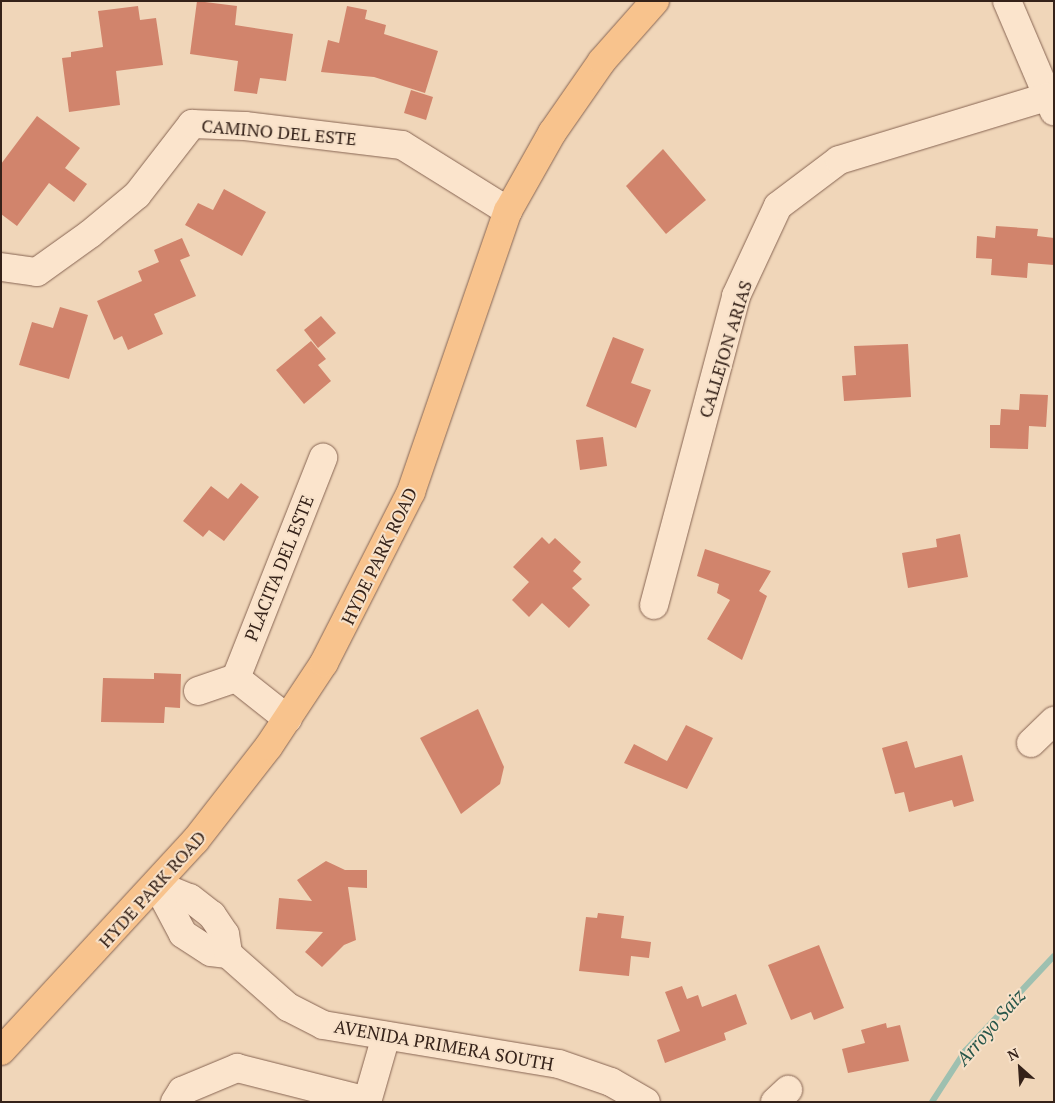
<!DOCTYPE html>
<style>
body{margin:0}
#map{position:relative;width:1055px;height:1103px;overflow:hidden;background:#f0d6b9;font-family:"PT Serif",serif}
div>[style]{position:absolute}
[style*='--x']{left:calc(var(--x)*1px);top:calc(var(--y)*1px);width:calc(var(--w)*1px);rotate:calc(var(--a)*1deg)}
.stream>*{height:6px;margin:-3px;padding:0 3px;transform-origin:3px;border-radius:3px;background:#9ec0b0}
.building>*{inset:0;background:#d1846c}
.roads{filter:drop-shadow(0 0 1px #876553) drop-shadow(0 0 1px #876553)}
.minor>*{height:28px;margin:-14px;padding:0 14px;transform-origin:14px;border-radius:14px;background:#fbe4cc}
.major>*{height:28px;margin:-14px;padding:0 14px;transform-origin:14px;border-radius:14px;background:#f8c38d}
span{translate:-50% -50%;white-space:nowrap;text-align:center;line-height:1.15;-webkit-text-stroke:4px #f7e1c9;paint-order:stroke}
.street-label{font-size:18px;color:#352219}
.water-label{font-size:19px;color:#27564a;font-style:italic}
.frame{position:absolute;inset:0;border:2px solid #352219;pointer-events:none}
.north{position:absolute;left:995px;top:1043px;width:50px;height:50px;-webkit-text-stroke:4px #f7e1c9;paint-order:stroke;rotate:334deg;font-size:14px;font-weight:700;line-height:20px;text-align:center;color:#352219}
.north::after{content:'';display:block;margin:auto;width:18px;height:22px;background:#352219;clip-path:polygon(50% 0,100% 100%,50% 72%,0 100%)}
</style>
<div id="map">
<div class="stream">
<div style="--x:932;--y:1102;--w:61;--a:-57.1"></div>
<div style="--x:965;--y:1051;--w:130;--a:-46.9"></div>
</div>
<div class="building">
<div style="clip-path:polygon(197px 1px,237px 6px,235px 25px,293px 34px,286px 81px,260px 78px,257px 94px,234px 91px,238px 61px,190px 54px)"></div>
<div style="clip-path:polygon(138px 6px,140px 20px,156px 18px,163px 65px,116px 71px,120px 105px,69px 112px,62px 58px,71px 57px,71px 52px,103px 47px,98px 11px)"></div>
<div style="clip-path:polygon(347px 6px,367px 10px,365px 19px,386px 25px,384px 34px,438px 51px,425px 93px,374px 77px,321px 72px,328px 40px,339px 43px)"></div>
<div style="clip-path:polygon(411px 90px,433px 97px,426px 120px,404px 113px)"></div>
<div style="clip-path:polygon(37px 116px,80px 148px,65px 168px,87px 184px,74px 202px,49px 183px,17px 226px,1px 214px,1px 164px)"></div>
<div style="clip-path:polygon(663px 149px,706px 200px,666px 234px,626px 186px)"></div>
<div style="clip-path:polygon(224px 189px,266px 212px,242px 256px,185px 225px,198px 203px,213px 210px)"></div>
<div style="clip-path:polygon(996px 226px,1038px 229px,1037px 236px,1054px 238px,1054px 265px,1028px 263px,1027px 278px,991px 275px,992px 259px,976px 258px,977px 236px,995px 238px)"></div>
<div style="clip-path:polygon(182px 238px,190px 256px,180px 260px,196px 296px,154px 314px,163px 334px,128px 350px,122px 336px,114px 340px,97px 301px,142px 281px,138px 271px,159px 262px,154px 250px)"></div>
<div style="clip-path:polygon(60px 307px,88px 315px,69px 379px,19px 365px,32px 322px,53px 328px)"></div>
<div style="clip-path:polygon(321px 316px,336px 333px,318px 348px,304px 330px)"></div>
<div style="clip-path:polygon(613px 337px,644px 349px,631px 383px,651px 390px,636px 428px,586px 406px)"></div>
<div style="clip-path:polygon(311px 341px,326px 359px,318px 365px,331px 381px,304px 404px,276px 370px)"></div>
<div style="clip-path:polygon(908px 344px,911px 397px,844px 401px,842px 376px,856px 375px,854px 346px)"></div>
<div style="clip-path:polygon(1020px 394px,1048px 395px,1046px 427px,1029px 426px,1028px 449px,990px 448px,990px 425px,1000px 425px,1001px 409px,1019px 410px)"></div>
<div style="clip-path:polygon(603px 437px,607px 466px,580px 470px,576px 440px)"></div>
<div style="clip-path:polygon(241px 483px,259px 497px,224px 541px,209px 530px,203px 537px,183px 521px,211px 486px,228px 499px)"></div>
<div style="clip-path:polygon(960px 534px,968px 577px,908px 588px,902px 553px,937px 547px,936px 539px)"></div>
<div style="clip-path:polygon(542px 537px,549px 544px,555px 538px,581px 562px,573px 571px,582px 579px,572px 588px,590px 605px,569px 628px,542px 603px,529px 617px,512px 600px,529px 582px,513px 567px)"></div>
<div style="clip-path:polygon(705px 549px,771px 571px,759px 591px,767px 596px,742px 660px,707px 639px,730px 600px,717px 593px,719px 584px,697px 576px)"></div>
<div style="clip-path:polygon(154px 673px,181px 674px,180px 708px,165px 707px,164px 723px,101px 722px,103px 678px,154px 679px)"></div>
<div style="clip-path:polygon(478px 709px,504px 767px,500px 784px,461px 814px,420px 738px)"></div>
<div style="clip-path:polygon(686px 725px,713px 738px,687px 789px,624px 763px,634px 744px,667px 761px)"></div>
<div style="clip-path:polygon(907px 741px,915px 768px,962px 755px,974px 801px,954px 807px,952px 800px,909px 812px,904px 792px,895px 794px,882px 748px)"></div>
<div style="clip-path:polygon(326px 861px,345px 870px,367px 870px,367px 888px,348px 887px,356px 940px,344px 945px,322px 967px,305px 952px,323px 932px,276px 929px,279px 898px,312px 901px,297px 880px)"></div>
<div style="clip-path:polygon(598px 913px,624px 916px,621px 938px,651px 942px,649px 958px,631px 956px,629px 976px,579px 971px,586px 917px,597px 918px)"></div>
<div style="clip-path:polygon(819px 945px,844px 1008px,814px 1020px,811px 1012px,791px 1020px,768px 965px)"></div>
<div style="clip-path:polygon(682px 986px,687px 999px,698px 995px,702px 1007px,736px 994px,747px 1024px,724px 1033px,726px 1040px,665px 1063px,657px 1040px,680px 1031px,665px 992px)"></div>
<div style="clip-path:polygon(886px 1023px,887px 1028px,900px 1025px,909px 1061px,848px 1073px,842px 1049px,865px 1043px,861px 1030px)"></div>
</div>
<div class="roads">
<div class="minor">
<div style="--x:1007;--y:1;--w:120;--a:66.9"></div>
<div style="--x:1;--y:267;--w:36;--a:8"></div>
<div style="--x:37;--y:272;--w:65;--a:-35.6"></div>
<div style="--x:90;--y:234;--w:61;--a:-39.7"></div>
<div style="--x:137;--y:195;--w:90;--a:-52.2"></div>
<div style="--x:192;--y:124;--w:53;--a:2.2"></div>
<div style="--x:245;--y:126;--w:158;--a:6.9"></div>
<div style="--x:402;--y:145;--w:125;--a:31.9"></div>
<div style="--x:654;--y:605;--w:320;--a:-75.1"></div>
<div style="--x:736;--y:296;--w:99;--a:-65"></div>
<div style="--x:778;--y:206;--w:76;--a:-37"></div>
<div style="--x:839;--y:160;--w:216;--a:-16.9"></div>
<div style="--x:236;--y:678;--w:66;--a:38.3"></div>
<div style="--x:198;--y:691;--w:40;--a:-18.9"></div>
<div style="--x:236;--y:678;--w:237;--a:-68.4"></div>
<div style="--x:1031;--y:743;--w:32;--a:-44"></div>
<div style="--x:157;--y:885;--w:55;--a:62"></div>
<div style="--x:183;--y:934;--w:33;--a:33"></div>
<div style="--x:211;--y:952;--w:17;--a:7"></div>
<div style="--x:228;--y:954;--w:80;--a:41.5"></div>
<div style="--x:288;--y:1007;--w:39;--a:27"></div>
<div style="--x:323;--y:1025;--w:239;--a:9.4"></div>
<div style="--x:559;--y:1064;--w:55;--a:19.1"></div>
<div style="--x:611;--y:1082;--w:40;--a:29.7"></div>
<div style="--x:157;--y:885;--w:35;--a:22"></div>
<div style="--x:190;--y:898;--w:28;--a:38"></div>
<div style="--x:212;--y:915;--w:23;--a:56"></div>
<div style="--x:225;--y:934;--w:20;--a:81"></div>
<div style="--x:175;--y:1102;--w:13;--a:-58"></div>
<div style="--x:182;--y:1091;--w:60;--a:-22.7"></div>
<div style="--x:237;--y:1068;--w:134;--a:14.2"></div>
<div style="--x:367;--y:1102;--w:69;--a:-73.9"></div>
<div style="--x:775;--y:1102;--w:18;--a:-43"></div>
</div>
<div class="major">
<div style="--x:1;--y:1051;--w:286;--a:-47.3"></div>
<div style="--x:195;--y:841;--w:120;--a:-52.1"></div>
<div style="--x:269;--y:746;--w:100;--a:-56.5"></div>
<div style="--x:324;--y:663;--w:192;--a:-63"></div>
<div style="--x:411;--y:492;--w:297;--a:-71"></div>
<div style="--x:508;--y:211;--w:90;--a:-60.6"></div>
<div style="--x:552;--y:133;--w:88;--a:-55.2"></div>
<div style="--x:602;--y:61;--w:80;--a:-48.5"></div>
</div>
</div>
<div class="street-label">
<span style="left:279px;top:132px;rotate:5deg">CAMINO DEL ESTE</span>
<span style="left:725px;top:349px;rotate:-73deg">CALLEJON ARIAS</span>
<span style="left:379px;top:556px;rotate:-64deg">HYDE PARK ROAD</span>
<span style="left:279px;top:568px;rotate:-68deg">PLACITA DEL ESTE</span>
<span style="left:152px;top:889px;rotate:-48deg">HYDE PARK ROAD</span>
<span style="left:444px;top:1045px;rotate:10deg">AVENIDA PRIMERA SOUTH</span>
</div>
<div class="water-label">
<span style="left:990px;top:1027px;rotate:-49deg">Arroyo Saiz</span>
</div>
<div class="frame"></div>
<div class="north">N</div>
</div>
